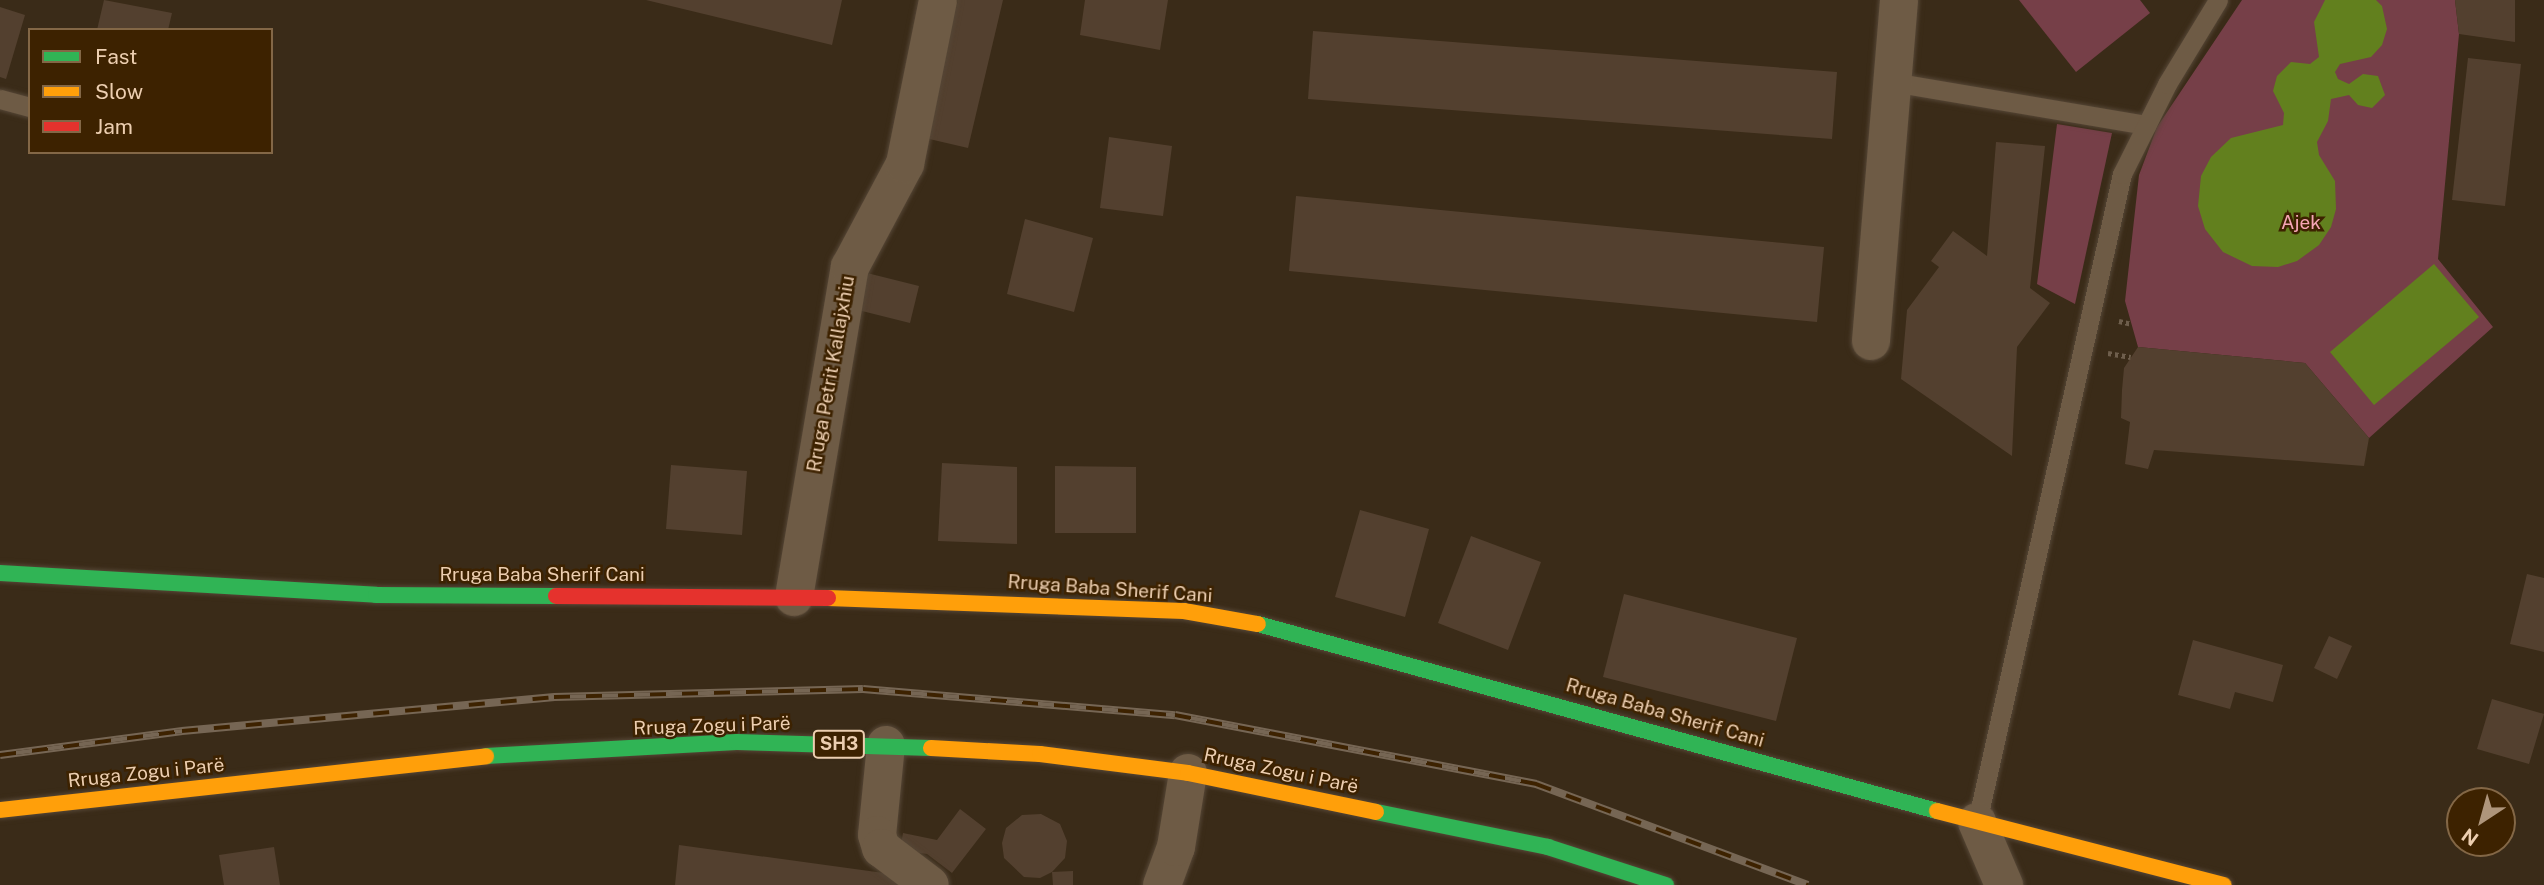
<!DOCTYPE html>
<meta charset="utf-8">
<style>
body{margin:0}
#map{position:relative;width:2544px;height:885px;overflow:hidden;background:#3a2b18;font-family:"Public Sans",sans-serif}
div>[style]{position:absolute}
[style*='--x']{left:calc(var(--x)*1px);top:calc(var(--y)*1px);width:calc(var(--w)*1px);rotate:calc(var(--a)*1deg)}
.green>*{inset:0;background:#763f48}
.water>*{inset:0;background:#62801e}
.building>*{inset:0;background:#53402f}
.path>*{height:4.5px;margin-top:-2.25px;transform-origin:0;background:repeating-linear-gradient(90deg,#6e5e4c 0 3.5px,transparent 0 7px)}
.roads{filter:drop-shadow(0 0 2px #554636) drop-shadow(0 0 2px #554636)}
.lane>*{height:19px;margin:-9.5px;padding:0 9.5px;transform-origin:9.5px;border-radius:9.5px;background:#6e5b45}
.street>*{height:38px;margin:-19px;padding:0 19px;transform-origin:19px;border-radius:19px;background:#6e5b45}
.fast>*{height:16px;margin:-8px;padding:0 8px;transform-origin:8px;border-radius:8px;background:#30b455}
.slow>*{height:16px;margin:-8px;padding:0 8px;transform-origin:8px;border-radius:8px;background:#ff9f0a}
.jam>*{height:16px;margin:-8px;padding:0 8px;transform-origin:8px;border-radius:8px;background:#e5322d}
.rail>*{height:8px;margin-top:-4px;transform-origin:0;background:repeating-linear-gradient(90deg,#3d2200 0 16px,#766654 0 32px);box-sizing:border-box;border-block:2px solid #766654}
span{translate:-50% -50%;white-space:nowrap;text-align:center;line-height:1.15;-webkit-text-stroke:5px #3d2200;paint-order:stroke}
.shield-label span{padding:2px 5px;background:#3d2200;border:2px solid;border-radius:5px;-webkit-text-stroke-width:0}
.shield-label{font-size:18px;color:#ecceb0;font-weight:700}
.park-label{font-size:19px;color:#f6a5b5}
.street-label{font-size:19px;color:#ecceb0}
.legend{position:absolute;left:28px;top:28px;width:245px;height:126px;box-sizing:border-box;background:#3d2200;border:2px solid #836746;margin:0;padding:9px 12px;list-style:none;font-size:21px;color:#ecceb0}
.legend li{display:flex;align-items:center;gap:14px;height:35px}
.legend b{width:35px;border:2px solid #836746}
.north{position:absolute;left:2446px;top:787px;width:70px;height:70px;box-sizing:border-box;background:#3d2200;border:2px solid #836746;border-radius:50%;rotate:216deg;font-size:19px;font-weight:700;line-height:28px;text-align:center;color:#ecceb0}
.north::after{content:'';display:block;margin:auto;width:24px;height:32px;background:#ae957b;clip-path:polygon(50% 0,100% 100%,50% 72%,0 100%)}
</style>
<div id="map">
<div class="green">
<div style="clip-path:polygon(2019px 0,2140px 0,2150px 13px,2076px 72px)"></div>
<div style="clip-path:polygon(2242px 0,2455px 0,2459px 34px,2438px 259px,2493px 327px,2369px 438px,2305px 363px,2138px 347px,2125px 301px,2139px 175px,2157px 127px)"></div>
<div style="clip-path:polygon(2057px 124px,2112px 133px,2075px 304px,2037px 284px)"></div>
</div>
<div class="water">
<div style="clip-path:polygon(2325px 0,2376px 0,2382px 6px,2387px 29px,2382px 45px,2371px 57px,2340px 64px,2335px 72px,2338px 79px,2349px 84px,2363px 74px,2378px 76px,2385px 95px,2372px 108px,2358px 105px,2349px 95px,2331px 99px,2328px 121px,2317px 142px,2319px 155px,2335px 181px,2336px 209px,2331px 227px,2319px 245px,2297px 261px,2278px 267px,2252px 266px,2223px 252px,2205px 229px,2198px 206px,2201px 176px,2211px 157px,2231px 138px,2283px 125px,2284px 113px,2273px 91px,2277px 76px,2291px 62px,2310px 64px,2319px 57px,2314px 22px)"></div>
<div style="clip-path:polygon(2434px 264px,2479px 317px,2374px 405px,2330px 352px)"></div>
</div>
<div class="building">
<div style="clip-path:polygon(104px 0,172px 13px,168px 30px,97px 30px)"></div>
<div style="clip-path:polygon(646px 0,842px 0,832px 45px)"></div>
<div style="clip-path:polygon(958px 0,1003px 0,968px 148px,925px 138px)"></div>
<div style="clip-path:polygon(1085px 0,1168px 0,1160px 50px,1080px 35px)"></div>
<div style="clip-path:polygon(2455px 0,2515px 0,2515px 42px,2459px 34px)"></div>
<div style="clip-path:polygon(0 7px,25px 15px,6px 79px,0 77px)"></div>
<div style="clip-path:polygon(1313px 31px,1837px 72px,1832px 139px,1308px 99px)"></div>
<div style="clip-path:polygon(2468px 58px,2521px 64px,2505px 206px,2452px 200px)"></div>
<div style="clip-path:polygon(1109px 137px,1172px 146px,1163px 216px,1100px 208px)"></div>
<div style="clip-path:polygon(1996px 142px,2045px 146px,2030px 288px,2050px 303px,2017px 347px,2012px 456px,1901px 379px,1907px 310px,1939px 267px,1931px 261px,1953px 231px,1987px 256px)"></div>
<div style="clip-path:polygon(1296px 196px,1824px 247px,1817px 322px,1289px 271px)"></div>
<div style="clip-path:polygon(1025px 219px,1093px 238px,1074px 312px,1007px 294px)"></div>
<div style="clip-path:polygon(867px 273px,919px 286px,910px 323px,858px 310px)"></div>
<div style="clip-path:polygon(2138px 347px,2305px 363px,2369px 438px,2364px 466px,2154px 450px,2148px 469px,2125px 464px,2130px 422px,2121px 418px,2122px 390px,2124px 368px)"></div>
<div style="clip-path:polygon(942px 463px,1017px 467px,1017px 544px,938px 541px)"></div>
<div style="clip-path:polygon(671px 465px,747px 471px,742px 535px,666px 529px)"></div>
<div style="clip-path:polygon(1055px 466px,1136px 467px,1136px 533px,1055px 533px)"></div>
<div style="clip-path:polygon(1360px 510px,1429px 529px,1405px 617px,1335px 597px)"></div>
<div style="clip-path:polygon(1471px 536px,1541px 562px,1508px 650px,1438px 623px)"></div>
<div style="clip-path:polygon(2527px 574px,2544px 578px,2544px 652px,2510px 644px)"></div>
<div style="clip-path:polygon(1624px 594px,1797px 638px,1776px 721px,1603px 677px)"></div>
<div style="clip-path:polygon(2329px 636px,2352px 646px,2337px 679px,2314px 668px)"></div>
<div style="clip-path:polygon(2193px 640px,2283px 665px,2273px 702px,2235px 692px,2230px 709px,2178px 695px)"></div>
<div style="clip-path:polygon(2492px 699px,2544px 714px,2529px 764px,2477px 749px)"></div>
<div style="clip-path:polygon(960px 809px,986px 829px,952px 873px,927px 854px,900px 850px,903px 833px,937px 840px)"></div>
<div style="clip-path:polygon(1041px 814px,1060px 824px,1067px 841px,1065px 858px,1052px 872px,1073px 871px,1073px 885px,1053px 885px,1052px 872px,1040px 878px,1024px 877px,1004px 858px,1002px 843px,1006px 828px,1022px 815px)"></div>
<div style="clip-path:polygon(679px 845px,891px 874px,904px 885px,675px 885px)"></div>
<div style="clip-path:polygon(274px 847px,280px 885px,224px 885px,219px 855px)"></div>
</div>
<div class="path">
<div style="--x:2119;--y:321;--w:13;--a:13"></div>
<div style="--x:2108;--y:353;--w:23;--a:10"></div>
</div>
<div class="roads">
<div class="lane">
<div style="--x:1892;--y:82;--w:258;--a:9.6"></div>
<div style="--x:0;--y:99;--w:31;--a:15"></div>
<div style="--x:1977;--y:822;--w:664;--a:-77.39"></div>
<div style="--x:2122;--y:174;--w:101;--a:-63.4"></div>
<div style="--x:2167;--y:84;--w:98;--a:-58.7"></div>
</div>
<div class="street">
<div style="--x:1871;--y:341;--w:342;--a:-85.3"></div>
<div style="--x:794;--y:597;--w:335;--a:-80.4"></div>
<div style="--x:850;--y:267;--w:117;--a:-61.9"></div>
<div style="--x:905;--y:164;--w:167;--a:-78.6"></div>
<div style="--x:886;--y:745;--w:90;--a:95.7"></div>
<div style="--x:877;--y:835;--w:14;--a:73"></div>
<div style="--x:881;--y:848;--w:61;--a:37.1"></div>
<div style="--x:1977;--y:822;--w:69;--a:66.8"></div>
<div style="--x:1162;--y:885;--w:40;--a:-69.8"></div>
<div style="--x:1176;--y:847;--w:75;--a:-80.8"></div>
</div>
<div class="fast">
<div style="--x:0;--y:573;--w:377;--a:3.3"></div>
<div style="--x:376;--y:595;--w:180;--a:0.3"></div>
<div style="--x:1258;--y:624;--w:704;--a:15.4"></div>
<div style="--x:486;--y:756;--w:251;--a:-3.2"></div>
<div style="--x:737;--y:742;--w:194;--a:1.8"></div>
<div style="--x:1376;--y:812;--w:176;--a:11.5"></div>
<div style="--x:1548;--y:847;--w:124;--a:17.9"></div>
</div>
<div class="slow">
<div style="--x:828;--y:598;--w:356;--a:2.1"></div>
<div style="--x:1184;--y:611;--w:75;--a:10"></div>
<div style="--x:931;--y:748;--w:109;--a:3.2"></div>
<div style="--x:1040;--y:754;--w:149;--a:7.3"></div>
<div style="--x:1188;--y:773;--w:192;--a:11.7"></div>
<div style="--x:0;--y:810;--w:489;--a:-6.3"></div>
<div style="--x:1937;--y:811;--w:296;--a:14.5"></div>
</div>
<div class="jam">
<div style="--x:556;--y:596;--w:272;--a:0.4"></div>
</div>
</div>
<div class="rail">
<div style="--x:0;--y:755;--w:184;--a:-7.5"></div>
<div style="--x:182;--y:731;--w:374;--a:-5.2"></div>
<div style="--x:554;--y:697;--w:309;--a:-1.5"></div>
<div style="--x:863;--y:689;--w:313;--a:4.8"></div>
<div style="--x:1175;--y:715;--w:368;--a:10.8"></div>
<div style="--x:1536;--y:784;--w:290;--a:20.4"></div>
</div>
<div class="shield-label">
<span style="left:839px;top:744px">SH3</span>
</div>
<div class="park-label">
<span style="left:2301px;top:223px">Ajek</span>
</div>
<div class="street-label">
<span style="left:831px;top:374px;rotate:-80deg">Rruga Petrit Kallajxhiu</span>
<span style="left:542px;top:575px">Rruga Baba Sherif Cani</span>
<span style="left:1110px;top:589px;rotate:4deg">Rruga Baba Sherif Cani</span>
<span style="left:1665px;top:713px;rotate:16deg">Rruga Baba Sherif Cani</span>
<span style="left:712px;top:726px;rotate:-2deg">Rruga Zogu i Parë</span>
<span style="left:1281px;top:771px;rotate:12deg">Rruga Zogu i Parë</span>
<span style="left:146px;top:773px;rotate:-6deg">Rruga Zogu i Parë</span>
</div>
<ul class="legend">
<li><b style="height:9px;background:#30b455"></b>Fast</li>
<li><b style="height:9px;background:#ff9f0a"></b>Slow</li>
<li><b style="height:9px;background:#e5322d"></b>Jam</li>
</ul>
<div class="north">N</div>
</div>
